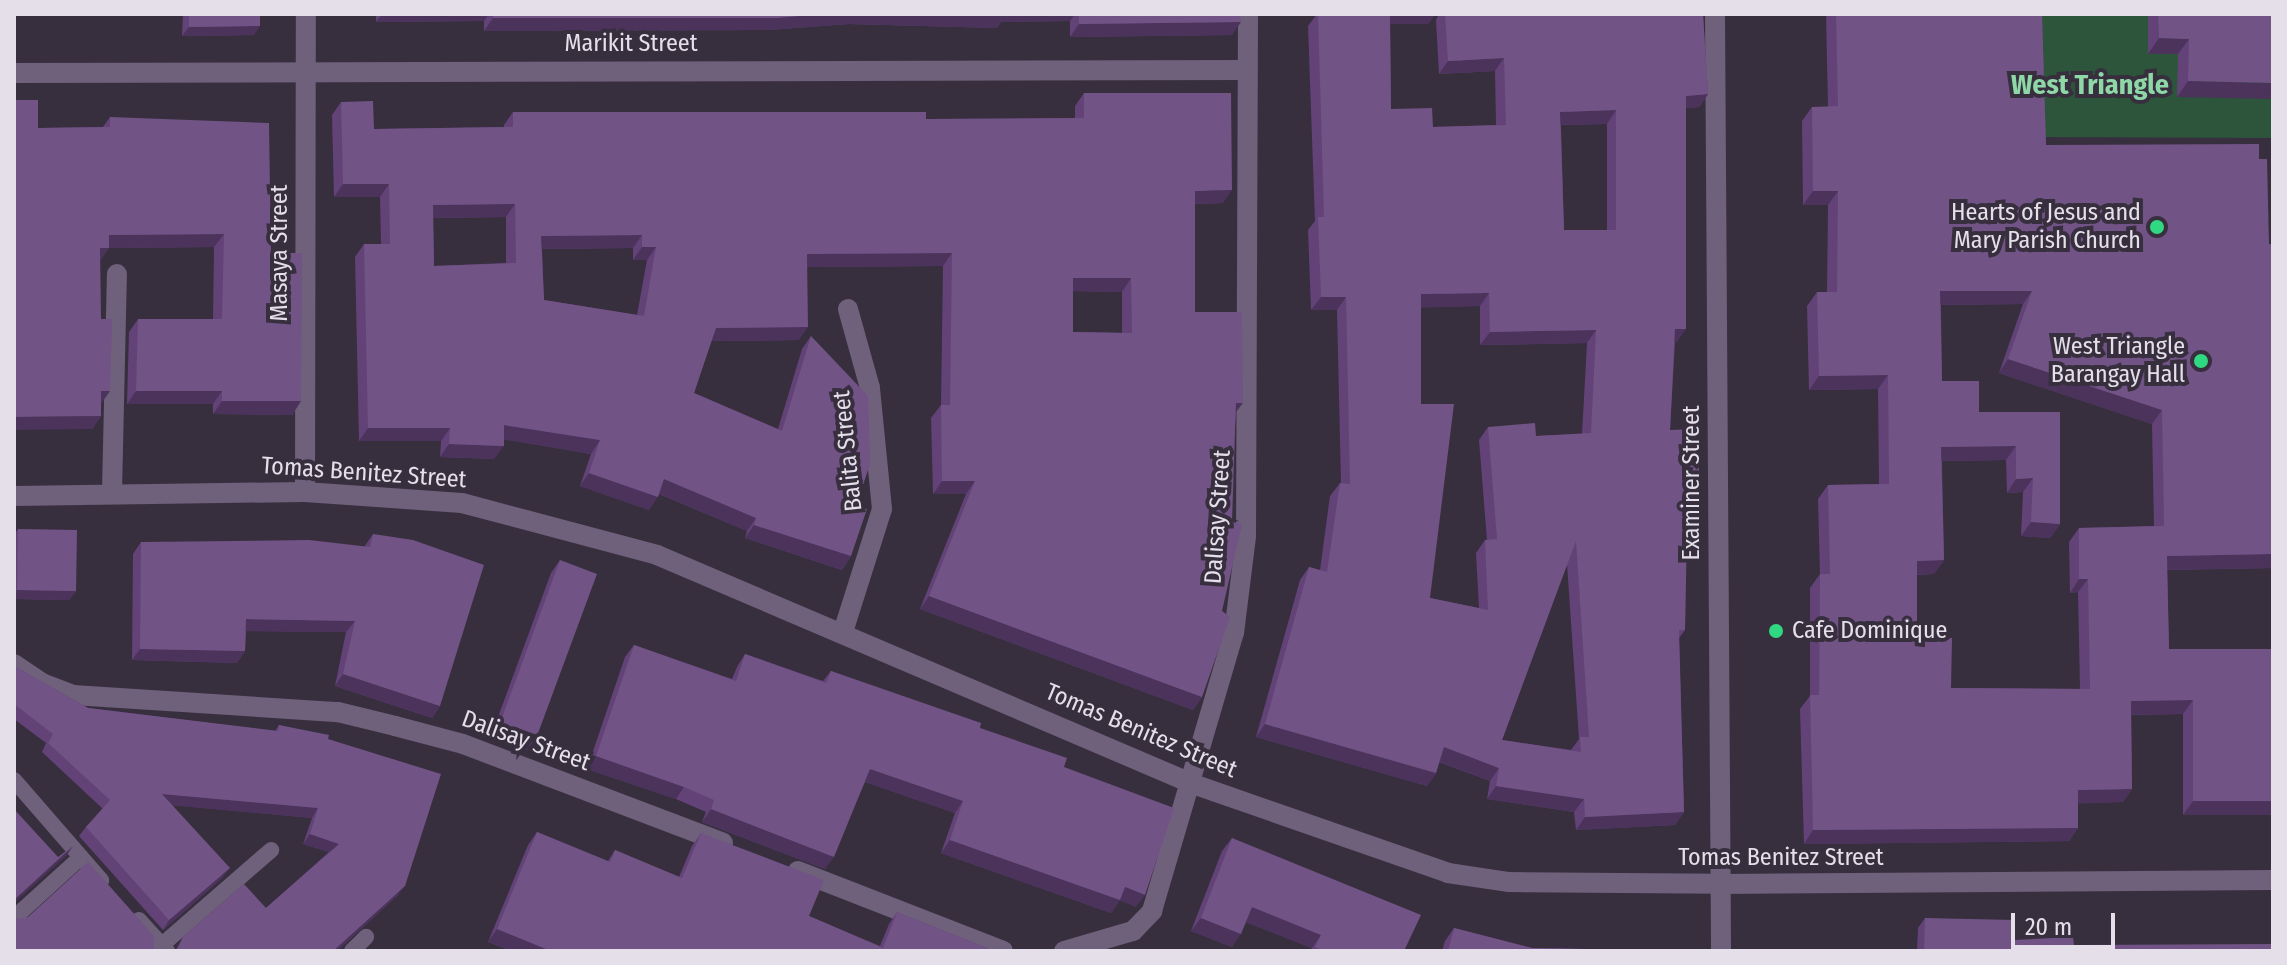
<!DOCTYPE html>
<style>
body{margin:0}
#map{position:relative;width:2287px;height:965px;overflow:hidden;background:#372f3e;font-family:"Fira Sans Condensed",sans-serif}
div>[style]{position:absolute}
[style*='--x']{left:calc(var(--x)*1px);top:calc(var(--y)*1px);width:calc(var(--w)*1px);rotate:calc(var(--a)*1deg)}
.green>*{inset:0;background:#2c553b}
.service>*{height:16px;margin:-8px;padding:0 8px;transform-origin:8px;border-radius:8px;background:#6f607b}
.minor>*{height:20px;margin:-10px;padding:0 10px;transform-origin:10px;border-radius:10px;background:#6f607b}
.tertiary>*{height:20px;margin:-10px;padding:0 10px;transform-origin:10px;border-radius:10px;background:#6f607b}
.wall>*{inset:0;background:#634278}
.shaded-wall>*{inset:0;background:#4b335c}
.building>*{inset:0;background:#715385}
.dots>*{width:22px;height:22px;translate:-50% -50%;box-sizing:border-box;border:4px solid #372f3e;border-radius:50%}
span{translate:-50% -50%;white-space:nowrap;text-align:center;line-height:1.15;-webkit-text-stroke:8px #372f3e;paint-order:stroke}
.street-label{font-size:24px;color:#e4dfe9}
.poi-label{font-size:24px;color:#e4dfe9}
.right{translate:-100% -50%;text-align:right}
.left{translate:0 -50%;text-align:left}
.quarter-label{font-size:28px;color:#8ed8a8;font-weight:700}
.frame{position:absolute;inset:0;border:16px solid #e4dfe9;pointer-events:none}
.scale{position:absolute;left:2011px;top:913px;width:104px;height:36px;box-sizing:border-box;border:4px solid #e4dfe9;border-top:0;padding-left:10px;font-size:24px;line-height:28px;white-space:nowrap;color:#e4dfe9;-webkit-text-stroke:6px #372f3e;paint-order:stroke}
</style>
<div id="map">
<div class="green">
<div style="clip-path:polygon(2042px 14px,2273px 14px,2273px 138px,2043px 137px)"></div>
</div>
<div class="service">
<div style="--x:14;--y:780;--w:133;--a:49"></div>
<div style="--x:14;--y:918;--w:89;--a:-42.3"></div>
<div style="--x:139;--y:920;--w:42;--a:47.9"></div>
<div style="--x:155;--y:951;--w:154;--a:-41"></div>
<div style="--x:352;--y:951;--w:20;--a:-45"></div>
</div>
<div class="minor">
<div style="--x:14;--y:73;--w:1233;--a:-0.14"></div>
<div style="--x:112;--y:491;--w:217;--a:-88.7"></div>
<div style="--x:305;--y:492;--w:478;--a:-89.9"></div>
<div style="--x:14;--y:496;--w:291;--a:-0.8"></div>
<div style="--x:305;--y:492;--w:157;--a:4"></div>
<div style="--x:462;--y:503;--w:202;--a:14.9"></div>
<div style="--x:657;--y:555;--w:583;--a:23.13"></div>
<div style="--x:1193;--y:784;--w:270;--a:19.2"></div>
<div style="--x:1448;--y:873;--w:62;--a:8.4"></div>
<div style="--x:1509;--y:882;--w:211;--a:0.5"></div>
<div style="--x:1720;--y:884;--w:553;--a:-0.41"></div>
<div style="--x:843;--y:632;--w:129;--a:-72.4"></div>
<div style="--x:882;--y:509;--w:122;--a:-95.7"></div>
<div style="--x:870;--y:388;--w:82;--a:-105.6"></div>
<div style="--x:14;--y:664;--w:34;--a:34"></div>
<div style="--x:42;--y:683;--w:33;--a:21"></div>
<div style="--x:73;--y:695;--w:266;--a:3.7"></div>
<div style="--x:338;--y:712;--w:59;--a:13.8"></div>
<div style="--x:395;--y:726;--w:70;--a:14.8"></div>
<div style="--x:463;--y:744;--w:278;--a:20.8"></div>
<div style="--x:798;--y:871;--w:220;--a:21.3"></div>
<div style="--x:1064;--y:951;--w:72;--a:-16.2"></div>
<div style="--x:1133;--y:931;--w:28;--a:-46"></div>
<div style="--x:1152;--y:911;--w:290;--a:-73.6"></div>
<div style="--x:1234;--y:633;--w:98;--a:-82.9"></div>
<div style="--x:1246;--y:536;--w:522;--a:-89.78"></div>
</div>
<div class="tertiary">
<div style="--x:1715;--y:14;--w:937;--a:89.63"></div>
</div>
<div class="wall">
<div style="clip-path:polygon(183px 14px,260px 14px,254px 35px,182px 36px)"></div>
<div style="clip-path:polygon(376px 14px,1240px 14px,1232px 35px,1070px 37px,1070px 21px,1001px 22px,997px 28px,849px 24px,768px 30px,484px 31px,484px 21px,376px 22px)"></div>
<div style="clip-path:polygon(evenodd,1317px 14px,1435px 14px,1428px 24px,1390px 24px,1391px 109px,1433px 127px,1496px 125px,1495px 71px,1439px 74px,1436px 20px,1439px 14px,1703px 14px,1708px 94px,1699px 107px,1686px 108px,1677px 342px,1675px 342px,1670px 430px,1693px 541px,1686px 541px,1685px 630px,1679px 638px,1684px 812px,1675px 825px,1576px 830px,1574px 812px,1487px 799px,1490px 781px,1439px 762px,1436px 773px,1427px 786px,1256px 737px,1300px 580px,1309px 567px,1320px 570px,1330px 496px,1340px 483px,1341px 483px,1337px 310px,1311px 310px,1308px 230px,1315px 221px,1308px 26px,1317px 14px,1607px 124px,1607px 230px,1564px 230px,1561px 125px,1607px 124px,1317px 14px,1480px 306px,1480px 345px,1587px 343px,1582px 434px,1536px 436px,1488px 427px,1479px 440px,1487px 540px,1485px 540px,1476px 553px,1479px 608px,1430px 598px,1421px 404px,1421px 307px,1480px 306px,1317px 14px,1567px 564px,1579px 739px,1571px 750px,1502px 740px,1567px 564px)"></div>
<div style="clip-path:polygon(evenodd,1826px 14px,2042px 14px,2046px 145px,2259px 159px,2269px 244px,2273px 245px,2273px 568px,2167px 570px,2169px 649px,2273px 815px,2183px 815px,2183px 714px,2131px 715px,2132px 789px,2123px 802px,2078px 803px,2078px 828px,2069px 841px,1804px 844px,1800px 709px,1810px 696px,1810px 588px,1820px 574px,1818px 499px,1828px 485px,1879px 484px,1878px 389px,1809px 390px,1807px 306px,1817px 292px,1827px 292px,1828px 205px,1803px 205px,1802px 121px,1812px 107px,1828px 107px,1826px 14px,2023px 304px,1999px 373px,2152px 424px,2154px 526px,2079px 528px,2069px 542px,2070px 593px,2078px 592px,2080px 689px,1951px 688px,1917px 638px,1917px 575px,1934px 574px,1944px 560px,1942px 461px,2006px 460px,2007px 493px,2023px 492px,2021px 536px,2050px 538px,2060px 524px,2060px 412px,1979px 412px,1942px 381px,1941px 305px,2023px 304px)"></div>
<div style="clip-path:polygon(2148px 14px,2273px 14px,2177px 97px,2178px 54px,2148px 54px)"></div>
<div style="clip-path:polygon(evenodd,1084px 93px,1223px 203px,1195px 204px,1195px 312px,1236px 413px,1202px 697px,1193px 710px,920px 609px,966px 494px,933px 494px,931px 418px,941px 405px,943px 266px,807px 267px,799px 340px,711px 341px,694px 393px,778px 429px,802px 349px,811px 336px,856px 506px,851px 556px,842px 570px,745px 538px,747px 531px,659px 494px,649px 510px,580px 486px,591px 454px,504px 439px,494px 459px,440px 457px,441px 441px,359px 441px,355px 257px,364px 244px,381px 244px,380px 197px,334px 197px,332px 115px,341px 102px,374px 129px,504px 127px,504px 125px,513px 112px,926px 119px,1075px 118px,1075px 106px,1084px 93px,506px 217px,506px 263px,434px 266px,433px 218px,506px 217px,1084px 93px,633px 248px,633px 260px,647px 260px,637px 315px,544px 300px,542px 249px,633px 248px,1084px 93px,1073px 291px,1122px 292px,1122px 333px,1073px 332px,1073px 291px)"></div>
<div style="clip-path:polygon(110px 117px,271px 253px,301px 401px,292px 415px,213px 414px,213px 404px,127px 404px,129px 332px,138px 319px,213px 319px,214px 247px,109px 248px,100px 260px,101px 416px,92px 429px,38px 128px,103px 127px)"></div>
<div style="clip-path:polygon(18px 529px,76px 591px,69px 600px,14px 599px,14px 535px)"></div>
<div style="clip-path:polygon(373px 534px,440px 706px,432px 718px,335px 686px,346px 632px,246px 631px,245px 651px,237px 663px,132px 660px,133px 554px,141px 542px,364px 547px)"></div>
<div style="clip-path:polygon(560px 560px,528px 750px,491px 736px,551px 573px)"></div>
<div style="clip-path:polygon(634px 645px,732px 679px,737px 667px,745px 654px,823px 681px,831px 671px,980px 728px,1064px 767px,1136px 907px,1120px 900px,1111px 913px,941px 853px,955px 813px,865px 782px,825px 869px,702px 822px,706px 812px,676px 799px,587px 769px,625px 657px)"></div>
<div style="clip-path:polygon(14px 666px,88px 708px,275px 731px,279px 725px,328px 739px,398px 895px,337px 951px,175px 951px,183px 937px,266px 908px,329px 852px,303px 844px,312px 818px,172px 805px,223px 877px,163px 930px,79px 836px,86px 827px,103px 809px,42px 752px,46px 743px,14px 719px)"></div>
<div style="clip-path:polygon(537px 832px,608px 861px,615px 850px,679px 877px,692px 846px,701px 833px,809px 916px,880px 946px,889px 924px,897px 912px,994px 951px,511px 951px,488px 942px,528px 845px)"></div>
<div style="clip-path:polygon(1232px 838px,1404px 951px,1310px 951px,1312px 948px,1246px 922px,1232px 947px,1191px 931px,1222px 851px)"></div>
<div style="clip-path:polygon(1925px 918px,2015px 940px,2074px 945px,2273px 951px,1917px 951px,1918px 928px)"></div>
<div style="clip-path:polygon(1454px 928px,1532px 948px,1694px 951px,1442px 951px,1445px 941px)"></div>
</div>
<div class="shaded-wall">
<div style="clip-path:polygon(382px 14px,489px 14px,484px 21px,376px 22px)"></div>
<div style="clip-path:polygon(824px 14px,1075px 14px,1070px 21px,1001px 22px,997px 28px,849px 24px,768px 30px,484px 31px,493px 18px)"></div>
<div style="clip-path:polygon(1388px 14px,1435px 14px,1428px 24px,1381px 24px)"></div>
<div style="clip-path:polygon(1241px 22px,1232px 35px,1070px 37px,1079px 24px)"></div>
<div style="clip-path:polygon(260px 26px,254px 35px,182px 36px,189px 27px)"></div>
<div style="clip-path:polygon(2159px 38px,2189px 39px,2178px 54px,2148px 54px)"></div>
<div style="clip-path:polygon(1504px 58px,1495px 71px,1439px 74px,1448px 61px)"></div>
<div style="clip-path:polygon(2188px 81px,2273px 83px,2273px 99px,2177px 97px)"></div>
<div style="clip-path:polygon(1708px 94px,1699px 107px,1677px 109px,1686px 96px)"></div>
<div style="clip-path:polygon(1616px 110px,1607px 124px,1551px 125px,1560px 112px)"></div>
<div style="clip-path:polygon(343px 184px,389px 184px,380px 197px,334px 197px)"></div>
<div style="clip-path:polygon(1232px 190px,1223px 203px,1186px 204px,1195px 191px)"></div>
<div style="clip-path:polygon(1813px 191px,1838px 191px,1828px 205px,1803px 205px)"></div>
<div style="clip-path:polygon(515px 204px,506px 217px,424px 218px,433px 205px)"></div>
<div style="clip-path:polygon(224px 234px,214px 247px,109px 248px,100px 261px,91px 261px,109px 235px)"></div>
<div style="clip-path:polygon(642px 235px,633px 248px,532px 249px,541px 236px)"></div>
<div style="clip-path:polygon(642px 247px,656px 247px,647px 260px,633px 260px)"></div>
<div style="clip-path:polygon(952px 253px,943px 266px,798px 267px,807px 254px)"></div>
<div style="clip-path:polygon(1073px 278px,1131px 278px,1122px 292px,1063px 291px)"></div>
<div style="clip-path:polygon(1940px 291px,2032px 291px,2023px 304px,1931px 305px)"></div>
<div style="clip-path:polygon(1489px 293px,1480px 306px,1412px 308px,1421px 294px)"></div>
<div style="clip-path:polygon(1321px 297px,1346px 297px,1337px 310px,1311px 310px)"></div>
<div style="clip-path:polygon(808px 327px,799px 340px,707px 341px,716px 328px)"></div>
<div style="clip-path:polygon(1675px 329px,1686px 329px,1677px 342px,1666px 343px)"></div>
<div style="clip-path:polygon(1596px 330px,1587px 343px,1480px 345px,1490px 332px)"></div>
<div style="clip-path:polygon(2008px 359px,2162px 410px,2152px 424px,1999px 373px)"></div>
<div style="clip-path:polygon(1888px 375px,1878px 389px,1809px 390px,1819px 376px)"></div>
<div style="clip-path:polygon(101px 391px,110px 391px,101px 404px)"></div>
<div style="clip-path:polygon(136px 391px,222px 391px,213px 404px,127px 404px)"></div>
<div style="clip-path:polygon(222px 401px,301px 401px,292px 415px,213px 414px)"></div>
<div style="clip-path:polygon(1236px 403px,1243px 403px,1233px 416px)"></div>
<div style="clip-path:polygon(101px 416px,92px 429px,14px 430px,14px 417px)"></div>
<div style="clip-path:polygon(504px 425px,600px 440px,591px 454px,495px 438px)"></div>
<div style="clip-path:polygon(368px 428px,450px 428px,441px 441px,359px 441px)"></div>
<div style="clip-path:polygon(449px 444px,504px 446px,494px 459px,440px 457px)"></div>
<div style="clip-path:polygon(2016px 446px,2006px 460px,1932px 461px,1941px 447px)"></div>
<div style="clip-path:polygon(589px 473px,658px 497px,649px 510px,580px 486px)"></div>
<div style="clip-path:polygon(2033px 478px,2023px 492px,2007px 493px,2016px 479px)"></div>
<div style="clip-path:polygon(664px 479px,756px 518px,747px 531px,655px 492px)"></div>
<div style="clip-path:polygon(942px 481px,975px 481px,966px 494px,933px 494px)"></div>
<div style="clip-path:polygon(2031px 522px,2060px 524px,2050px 538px,2021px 536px)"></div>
<div style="clip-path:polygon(754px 525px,851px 556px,842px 570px,745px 538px)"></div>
<div style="clip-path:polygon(1687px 528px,1702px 528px,1693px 541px,1677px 541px)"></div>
<div style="clip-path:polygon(2273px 554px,2273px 568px,2157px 570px,2167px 556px)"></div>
<div style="clip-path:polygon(1944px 560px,1934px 574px,1907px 575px,1917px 561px)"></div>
<div style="clip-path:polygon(2079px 579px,2088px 579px,2078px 592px,2070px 593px)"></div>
<div style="clip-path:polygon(17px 590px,76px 591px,69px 600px,14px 599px,14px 594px)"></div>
<div style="clip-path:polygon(929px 596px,1202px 697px,1193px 710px,920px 609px)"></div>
<div style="clip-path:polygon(246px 619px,355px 621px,346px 632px,237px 631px)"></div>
<div style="clip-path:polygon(140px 649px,245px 651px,237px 663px,132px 660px)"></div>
<div style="clip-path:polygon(343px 674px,440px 706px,432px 718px,335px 686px)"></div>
<div style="clip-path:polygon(2193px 700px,2183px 714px,2121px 715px,2131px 701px)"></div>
<div style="clip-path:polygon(500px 723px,537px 736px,528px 750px,491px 736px)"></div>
<div style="clip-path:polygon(1265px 724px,1436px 773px,1427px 786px,1256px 737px)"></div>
<div style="clip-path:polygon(1444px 747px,1499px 768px,1490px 781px,1435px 760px)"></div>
<div style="clip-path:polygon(596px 756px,684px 787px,676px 799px,587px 769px)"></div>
<div style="clip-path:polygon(870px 769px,963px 801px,955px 813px,862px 781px)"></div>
<div style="clip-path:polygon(1496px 786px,1584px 799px,1574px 812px,1487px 799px)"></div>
<div style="clip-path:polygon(2132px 789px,2123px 802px,2068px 804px,2078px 790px)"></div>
<div style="clip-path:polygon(162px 794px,318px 808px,312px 818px,156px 804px)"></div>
<div style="clip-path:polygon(2193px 801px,2273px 801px,2273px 815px,2183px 815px)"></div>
<div style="clip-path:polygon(711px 809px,834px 857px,825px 869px,702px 822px)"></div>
<div style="clip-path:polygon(1684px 812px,1675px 825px,1576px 830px,1585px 817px)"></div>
<div style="clip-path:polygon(2078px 828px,2069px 841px,1804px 844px,1813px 830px)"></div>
<div style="clip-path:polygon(310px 834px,339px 844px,332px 853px,303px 844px)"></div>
<div style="clip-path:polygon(950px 840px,1120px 900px,1111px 913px,941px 853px)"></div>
<div style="clip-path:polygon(73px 846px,67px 855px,14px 903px,14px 900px)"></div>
<div style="clip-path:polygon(230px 868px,223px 877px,163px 930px,169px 920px)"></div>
<div style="clip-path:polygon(405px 886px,398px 895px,337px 951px,333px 951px)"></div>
<div style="clip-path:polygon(1125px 887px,1145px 895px,1136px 907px,1116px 899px)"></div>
<div style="clip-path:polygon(1252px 907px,1321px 935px,1312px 948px,1242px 921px)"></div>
<div style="clip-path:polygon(1201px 918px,1241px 934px,1232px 947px,1191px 931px)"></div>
<div style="clip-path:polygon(497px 929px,551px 951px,511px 951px,488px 942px)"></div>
</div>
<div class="building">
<div style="clip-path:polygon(189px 14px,260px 14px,260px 26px,189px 27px)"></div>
<div style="clip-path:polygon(493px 14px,824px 14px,777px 18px,493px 18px)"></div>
<div style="clip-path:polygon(962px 14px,1006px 14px,1006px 15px)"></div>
<div style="clip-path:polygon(1079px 14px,1240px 14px,1241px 22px,1079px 24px)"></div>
<div style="clip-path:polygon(evenodd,1318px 14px,1390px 14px,1391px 109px,1432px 108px,1433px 127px,1506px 125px,1504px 58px,1448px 61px,1445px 14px,1703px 14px,1708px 94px,1686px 96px,1686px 329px,1675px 329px,1670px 430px,1697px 429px,1702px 528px,1687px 528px,1685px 630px,1679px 630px,1684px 812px,1585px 817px,1584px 799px,1496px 786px,1499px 768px,1444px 747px,1436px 773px,1265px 724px,1309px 567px,1327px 572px,1340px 483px,1350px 484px,1346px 297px,1321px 297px,1318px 217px,1324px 217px,1318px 14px,1616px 110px,1616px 230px,1564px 230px,1560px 112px,1616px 110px,1318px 14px,1489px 293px,1490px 332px,1596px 330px,1591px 433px,1536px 436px,1535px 423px,1488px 427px,1497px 539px,1485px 540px,1488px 610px,1430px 598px,1454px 404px,1421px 404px,1421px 294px,1489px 293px,1318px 14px,1576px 541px,1589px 737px,1580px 737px,1581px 752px,1502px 740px,1576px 541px)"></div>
<div style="clip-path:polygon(evenodd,1836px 14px,2042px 14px,2046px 145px,2259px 144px,2259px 159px,2267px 159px,2269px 244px,2273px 245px,2273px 554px,2167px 556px,2169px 649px,2273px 649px,2273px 801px,2193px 801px,2193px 700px,2131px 701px,2132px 789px,2078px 790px,2078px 828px,1813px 830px,1810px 695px,1819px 695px,1820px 574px,1830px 574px,1828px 485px,1889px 484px,1888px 375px,1819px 376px,1817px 292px,1837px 292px,1838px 191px,1813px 191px,1812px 107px,1838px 106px,1836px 14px,1940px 291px,2032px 291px,2008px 359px,2162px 410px,2164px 526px,2079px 528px,2079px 579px,2088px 579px,2090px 689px,1951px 688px,1952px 638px,1917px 638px,1917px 561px,1944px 560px,1941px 447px,2016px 446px,2016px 479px,2033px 478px,2031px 522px,2060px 524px,2060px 412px,1979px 412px,1979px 381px,1942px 381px,1940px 291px)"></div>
<div style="clip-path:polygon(2158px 14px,2273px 14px,2273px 83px,2188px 81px,2189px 39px,2159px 38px)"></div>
<div style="clip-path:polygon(evenodd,1084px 93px,1231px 93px,1232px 190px,1195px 191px,1195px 312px,1242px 312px,1243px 403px,1236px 403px,1232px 522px,1242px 524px,1222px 611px,1230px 617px,1202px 697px,929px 596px,975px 481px,942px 481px,941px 405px,950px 405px,952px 253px,807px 254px,808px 327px,716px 328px,694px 393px,782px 431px,811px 336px,868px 396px,870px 464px,856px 506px,867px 509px,851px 556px,754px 525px,756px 518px,664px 479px,658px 497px,589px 473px,600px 440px,504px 425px,504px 446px,449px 444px,450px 428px,368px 428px,364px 244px,390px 244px,389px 184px,343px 184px,341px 102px,373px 101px,374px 129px,513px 127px,513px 112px,926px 112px,926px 119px,1084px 118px,1084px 93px,515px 204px,516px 263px,434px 266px,433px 205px,515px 204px,1084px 93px,642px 235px,642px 247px,656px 247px,644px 316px,544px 300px,541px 236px,642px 235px,1084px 93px,1073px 278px,1131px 278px,1132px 333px,1073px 332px,1073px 278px)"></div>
<div style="clip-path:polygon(14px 100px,38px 100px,38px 128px,110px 127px,110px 117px,269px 123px,271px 253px,302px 253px,301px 401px,222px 401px,222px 391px,136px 391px,138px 319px,222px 319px,224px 234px,109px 235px,109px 248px,100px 248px,101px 319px,112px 319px,110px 391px,101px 391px,101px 416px,14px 417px)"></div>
<div style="clip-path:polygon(18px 529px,77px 530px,76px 591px,17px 590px)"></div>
<div style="clip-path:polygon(373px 534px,413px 540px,484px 565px,440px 706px,343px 674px,355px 621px,246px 619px,245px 651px,140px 649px,141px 542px,309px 540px,370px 547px)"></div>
<div style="clip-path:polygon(560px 560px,597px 574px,537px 736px,500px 723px)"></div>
<div style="clip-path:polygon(634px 645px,736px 681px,745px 654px,826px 683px,831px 671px,981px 723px,980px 728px,1067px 758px,1064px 767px,1174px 808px,1145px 895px,1125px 887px,1120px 900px,950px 840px,963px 801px,870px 769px,834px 857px,711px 809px,714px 800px,684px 787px,596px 756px)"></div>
<div style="clip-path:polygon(14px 666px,88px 708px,278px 731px,279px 725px,329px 735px,328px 739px,441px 774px,405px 886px,333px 951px,177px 951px,183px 937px,244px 884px,266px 908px,339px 844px,310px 834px,318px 808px,162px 794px,230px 868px,169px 920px,86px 827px,110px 800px,48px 743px,53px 734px,14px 704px)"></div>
<div style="clip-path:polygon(14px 809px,58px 857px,73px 846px,14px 900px)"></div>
<div style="clip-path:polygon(537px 832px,610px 862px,615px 850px,682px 878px,701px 833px,824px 880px,809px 916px,883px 948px,897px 912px,994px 951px,551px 951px,497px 929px)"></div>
<div style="clip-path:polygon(1232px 838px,1421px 915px,1404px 951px,1324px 951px,1315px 947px,1321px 935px,1252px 907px,1241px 934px,1201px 918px)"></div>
<div style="clip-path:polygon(88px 862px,153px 935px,154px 949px,169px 951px,14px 951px,14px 915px,18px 919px,28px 917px)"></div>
<div style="clip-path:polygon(1925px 918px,2015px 920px,2015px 940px,2073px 937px,2074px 945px,2273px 944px,2273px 951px,1924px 951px)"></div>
<div style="clip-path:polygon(1454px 928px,1532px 948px,1694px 951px,1448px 951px)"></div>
</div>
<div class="dots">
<div style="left:2157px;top:227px;background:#31d882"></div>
<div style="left:2201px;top:361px;background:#31d882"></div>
<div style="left:1776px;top:631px;background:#31d882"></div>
</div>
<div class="street-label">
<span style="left:631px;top:44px">Marikit Street</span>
<span style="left:280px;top:253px;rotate:-90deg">Masaya Street</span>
<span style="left:848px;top:451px;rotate:-96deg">Balita Street</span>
<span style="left:364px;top:473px;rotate:4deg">Tomas Benitez Street</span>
<span style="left:1692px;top:483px;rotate:-90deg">Examiner Street</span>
<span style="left:1218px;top:517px;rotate:-86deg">Dalisay Street</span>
<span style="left:1141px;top:731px;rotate:23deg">Tomas Benitez Street</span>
<span style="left:526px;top:741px;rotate:20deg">Dalisay Street</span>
<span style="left:1781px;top:858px">Tomas Benitez Street</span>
</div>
<div class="poi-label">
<span class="right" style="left:2141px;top:227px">Hearts of Jesus and<br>Mary Parish Church</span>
<span class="right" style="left:2185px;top:361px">West Triangle<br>Barangay Hall</span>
<span class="left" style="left:1792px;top:631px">Cafe Dominique</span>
</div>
<div class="quarter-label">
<span style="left:2090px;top:85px">West Triangle</span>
</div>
<div class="frame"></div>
<div class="scale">20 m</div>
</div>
